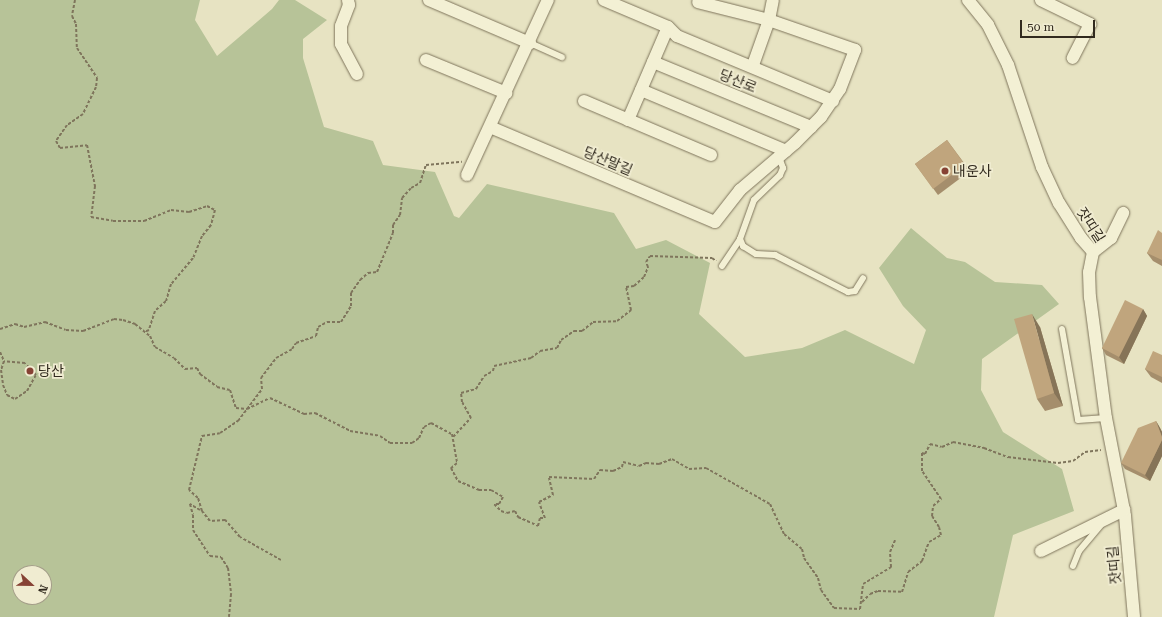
<!DOCTYPE html>
<meta charset="utf-8">
<style>
body{margin:0}
#map{position:relative;width:1162px;height:617px;overflow:hidden;background:#e7e3c2;font-family:"Roboto Serif","Noto Sans KR",serif}
div>[style]{position:absolute}
[style*='--x']{left:calc(var(--x)*1px);top:calc(var(--y)*1px);width:calc(var(--w)*1px);rotate:calc(var(--a)*1deg)}
.green>*{inset:0;background:#b7c398}
.path>*{height:2px;margin-top:-1px;transform-origin:0;background:repeating-linear-gradient(90deg,#7f755c 0 3px,transparent 0 5px)}
.roads{filter:drop-shadow(0 0 1px #7f755c) drop-shadow(0 0 1px #7f755c)}
.lane>*{height:6px;margin:-3px;padding:0 3px;transform-origin:3px;border-radius:3px;background:#f3f0d4}
.street>*{height:12px;margin:-6px;padding:0 6px;transform-origin:6px;border-radius:6px;background:#f3f0d4}
.wall>*{inset:0;background:#a58e6c}
.shaded-wall>*{inset:0;background:#867458}
.building>*{inset:0;background:#c0a57d}
.dots>*{width:11px;height:11px;translate:-50% -50%;box-sizing:border-box;border:2px solid #f0ecd1;border-radius:50%}
span{translate:-50% -50%;white-space:nowrap;text-align:center;line-height:1.15;-webkit-text-stroke:3.5px #f0ecd1;paint-order:stroke}
.street-label{font-size:14px;color:#312a1e}
.poi-label{font-size:14px;color:#312a1e}
.left{translate:0 -50%;text-align:left}
.north{position:absolute;left:12px;top:565px;width:40px;height:40px;box-sizing:border-box;background:#f0ecd1;border:1px solid #a49e89;border-radius:50%;rotate:112deg;font-size:11px;font-weight:700;line-height:16px;text-align:center;color:#312a1e}
.north::after{content:'';display:block;margin:auto;width:14px;height:18px;background:#864234;clip-path:polygon(50% 0,100% 100%,50% 72%,0 100%)}
.scale{position:absolute;left:1020px;top:20px;width:75px;height:18px;box-sizing:border-box;border:2px solid #312a1e;border-top:0;padding-left:5px;font-size:12px;line-height:14px;white-space:nowrap;color:#312a1e;-webkit-text-stroke:3px #f0ecd1;paint-order:stroke}
</style>
<div id="map">
<div class="green">
<div style="clip-path:polygon(evenodd,0 0,200px 0,195px 20px,217px 56px,272px 9px,279px 0,295px 0,327px 20px,303px 39px,303px 58px,324px 127px,373px 141px,383px 165px,435px 172px,454px 216px,459px 218px,487px 184px,614px 213px,636px 249px,666px 240px,710px 263px,699px 314px,745px 357px,802px 348px,845px 330px,914px 364px,926px 330px,903px 306px,879px 268px,911px 228px,947px 258px,965px 262px,995px 282px,1042px 285px,1059px 304px,982px 359px,981px 390px,1003px 432px,1062px 469px,1074px 511px,1013px 535px,994px 617px,0 617px,0 0,20px 573px,44px 573px,44px 597px,20px 597px,20px 573px)"></div>
</div>
<div class="path">
<div style="--x:75;--y:0;--w:16;--a:101"></div>
<div style="--x:72;--y:16;--w:9;--a:63"></div>
<div style="--x:76;--y:24;--w:24;--a:88"></div>
<div style="--x:77;--y:48;--w:36;--a:56"></div>
<div style="--x:97;--y:78;--w:9;--a:96"></div>
<div style="--x:96;--y:87;--w:30;--a:116"></div>
<div style="--x:83;--y:114;--w:19;--a:145"></div>
<div style="--x:67;--y:125;--w:19;--a:125"></div>
<div style="--x:56;--y:141;--w:8;--a:60"></div>
<div style="--x:60;--y:148;--w:27;--a:-6"></div>
<div style="--x:87;--y:145;--w:42;--a:79"></div>
<div style="--x:95;--y:186;--w:31;--a:97"></div>
<div style="--x:91;--y:217;--w:22;--a:10"></div>
<div style="--x:113;--y:221;--w:31;--a:0"></div>
<div style="--x:144;--y:221;--w:29;--a:-22"></div>
<div style="--x:171;--y:210;--w:18;--a:6"></div>
<div style="--x:189;--y:212;--w:19;--a:-18"></div>
<div style="--x:207;--y:206;--w:9;--a:27"></div>
<div style="--x:215;--y:210;--w:16;--a:105"></div>
<div style="--x:211;--y:225;--w:14;--a:129"></div>
<div style="--x:202;--y:236;--w:24;--a:112"></div>
<div style="--x:193;--y:258;--w:34;--a:130"></div>
<div style="--x:171;--y:284;--w:18;--a:106"></div>
<div style="--x:166;--y:301;--w:15;--a:138"></div>
<div style="--x:155;--y:311;--w:20;--a:108"></div>
<div style="--x:149;--y:330;--w:5;--a:158"></div>
<div style="--x:0;--y:329;--w:16;--a:-18"></div>
<div style="--x:15;--y:324;--w:9;--a:18"></div>
<div style="--x:24;--y:327;--w:22;--a:-13"></div>
<div style="--x:45;--y:322;--w:22;--a:21"></div>
<div style="--x:66;--y:330;--w:17;--a:3"></div>
<div style="--x:83;--y:331;--w:33;--a:-21"></div>
<div style="--x:114;--y:319;--w:9;--a:6"></div>
<div style="--x:123;--y:320;--w:13;--a:18"></div>
<div style="--x:135;--y:324;--w:19;--a:39"></div>
<div style="--x:150;--y:336;--w:12;--a:66"></div>
<div style="--x:155;--y:347;--w:22;--a:30"></div>
<div style="--x:174;--y:358;--w:16;--a:45"></div>
<div style="--x:185;--y:369;--w:12;--a:-5"></div>
<div style="--x:197;--y:368;--w:7;--a:63"></div>
<div style="--x:200;--y:374;--w:21;--a:37"></div>
<div style="--x:217;--y:387;--w:13;--a:13"></div>
<div style="--x:230;--y:390;--w:19;--a:72"></div>
<div style="--x:236;--y:408;--w:11;--a:5"></div>
<div style="--x:247;--y:409;--w:25;--a:-26"></div>
<div style="--x:270;--y:398;--w:38;--a:25"></div>
<div style="--x:304;--y:414;--w:11;--a:-5"></div>
<div style="--x:315;--y:413;--w:39;--a:27"></div>
<div style="--x:350;--y:431;--w:30;--a:9"></div>
<div style="--x:380;--y:436;--w:12;--a:35"></div>
<div style="--x:390;--y:443;--w:22;--a:0"></div>
<div style="--x:412;--y:443;--w:9;--a:-36"></div>
<div style="--x:419;--y:438;--w:12;--a:-66"></div>
<div style="--x:424;--y:427;--w:8;--a:-30"></div>
<div style="--x:431;--y:423;--w:24;--a:28"></div>
<div style="--x:452;--y:434;--w:29;--a:80"></div>
<div style="--x:457;--y:463;--w:8;--a:140"></div>
<div style="--x:451;--y:468;--w:15;--a:62"></div>
<div style="--x:458;--y:481;--w:23;--a:23"></div>
<div style="--x:479;--y:490;--w:12;--a:0"></div>
<div style="--x:491;--y:490;--w:14;--a:30"></div>
<div style="--x:503;--y:497;--w:8;--a:120"></div>
<div style="--x:499;--y:504;--w:5;--a:180"></div>
<div style="--x:494;--y:504;--w:10;--a:45"></div>
<div style="--x:501;--y:511;--w:6;--a:18"></div>
<div style="--x:507;--y:513;--w:8;--a:-14"></div>
<div style="--x:515;--y:511;--w:7;--a:63"></div>
<div style="--x:518;--y:517;--w:22;--a:24"></div>
<div style="--x:538;--y:526;--w:8;--a:-76"></div>
<div style="--x:540;--y:518;--w:5;--a:0"></div>
<div style="--x:545;--y:518;--w:17;--a:-111"></div>
<div style="--x:539;--y:502;--w:16;--a:-27"></div>
<div style="--x:553;--y:495;--w:18;--a:-103"></div>
<div style="--x:549;--y:477;--w:45;--a:2.5"></div>
<div style="--x:594;--y:479;--w:11;--a:-56"></div>
<div style="--x:600;--y:470;--w:13;--a:4"></div>
<div style="--x:613;--y:471;--w:10;--a:-24"></div>
<div style="--x:622;--y:467;--w:5;--a:-79"></div>
<div style="--x:623;--y:462;--w:16;--a:14"></div>
<div style="--x:639;--y:466;--w:8;--a:-23"></div>
<div style="--x:646;--y:463;--w:13;--a:4"></div>
<div style="--x:659;--y:464;--w:14;--a:-21"></div>
<div style="--x:672;--y:459;--w:20;--a:30"></div>
<div style="--x:689;--y:469;--w:17;--a:-3"></div>
<div style="--x:706;--y:468;--w:73;--a:29.4"></div>
<div style="--x:770;--y:504;--w:33;--a:65"></div>
<div style="--x:784;--y:534;--w:23;--a:40"></div>
<div style="--x:802;--y:549;--w:9;--a:77"></div>
<div style="--x:804;--y:558;--w:24;--a:55"></div>
<div style="--x:818;--y:578;--w:12;--a:76"></div>
<div style="--x:821;--y:590;--w:22;--a:54"></div>
<div style="--x:834;--y:608;--w:26;--a:2"></div>
<div style="--x:860;--y:609;--w:25;--a:-83"></div>
<div style="--x:863;--y:584;--w:33;--a:-31"></div>
<div style="--x:891;--y:567;--w:15;--a:-94"></div>
<div style="--x:890;--y:552;--w:13;--a:-67"></div>
<div style="--x:0;--y:352;--w:10;--a:66"></div>
<div style="--x:4;--y:361;--w:9;--a:108"></div>
<div style="--x:1;--y:370;--w:15;--a:82"></div>
<div style="--x:3;--y:385;--w:11;--a:68"></div>
<div style="--x:7;--y:395;--w:9;--a:27"></div>
<div style="--x:15;--y:399;--w:14;--a:-34"></div>
<div style="--x:27;--y:391;--w:18;--a:-61"></div>
<div style="--x:36;--y:375;--w:16;--a:-133"></div>
<div style="--x:25;--y:363;--w:21;--a:-175"></div>
<div style="--x:453;--y:437;--w:26;--a:-47"></div>
<div style="--x:471;--y:418;--w:18;--a:-119"></div>
<div style="--x:462;--y:402;--w:9;--a:-96"></div>
<div style="--x:461;--y:393;--w:16;--a:-15"></div>
<div style="--x:476;--y:389;--w:15;--a:-58"></div>
<div style="--x:484;--y:376;--w:10;--a:-29"></div>
<div style="--x:493;--y:371;--w:5;--a:-79"></div>
<div style="--x:494;--y:366;--w:38;--a:-12"></div>
<div style="--x:531;--y:358;--w:11;--a:-38"></div>
<div style="--x:540;--y:351;--w:17;--a:-10"></div>
<div style="--x:557;--y:348;--w:9;--a:-63"></div>
<div style="--x:561;--y:340;--w:16;--a:-35"></div>
<div style="--x:574;--y:331;--w:8;--a:0"></div>
<div style="--x:582;--y:331;--w:14;--a:-39"></div>
<div style="--x:593;--y:322;--w:24;--a:-2"></div>
<div style="--x:617;--y:321;--w:18;--a:-38"></div>
<div style="--x:631;--y:310;--w:24;--a:-102"></div>
<div style="--x:626;--y:287;--w:8;--a:-7"></div>
<div style="--x:634;--y:286;--w:13;--a:-42"></div>
<div style="--x:644;--y:277;--w:11;--a:-68"></div>
<div style="--x:648;--y:267;--w:5;--a:-112"></div>
<div style="--x:646;--y:262;--w:7;--a:-56"></div>
<div style="--x:650;--y:256;--w:62;--a:1.8"></div>
<div style="--x:712;--y:258;--w:5;--a:37"></div>
<div style="--x:200;--y:510;--w:12;--a:-149"></div>
<div style="--x:190;--y:504;--w:11;--a:75"></div>
<div style="--x:193;--y:515;--w:15;--a:90"></div>
<div style="--x:193;--y:530;--w:31;--a:57"></div>
<div style="--x:210;--y:556;--w:11;--a:5"></div>
<div style="--x:221;--y:557;--w:13;--a:58"></div>
<div style="--x:228;--y:568;--w:26;--a:83"></div>
<div style="--x:231;--y:594;--w:23;--a:95"></div>
<div style="--x:281;--y:560;--w:47;--a:-150.7"></div>
<div style="--x:240;--y:537;--w:23;--a:-131"></div>
<div style="--x:225;--y:520;--w:15;--a:176"></div>
<div style="--x:210;--y:521;--w:13;--a:-129"></div>
<div style="--x:202;--y:511;--w:14;--a:-107"></div>
<div style="--x:198;--y:498;--w:12;--a:-138"></div>
<div style="--x:189;--y:490;--w:56;--a:-76.5"></div>
<div style="--x:202;--y:436;--w:18;--a:-9"></div>
<div style="--x:220;--y:433;--w:22;--a:-34"></div>
<div style="--x:238;--y:421;--w:40;--a:-53"></div>
<div style="--x:262;--y:389;--w:11;--a:-95"></div>
<div style="--x:261;--y:378;--w:25;--a:-53"></div>
<div style="--x:276;--y:358;--w:18;--a:-29"></div>
<div style="--x:292;--y:349;--w:7;--a:-56"></div>
<div style="--x:296;--y:343;--w:21;--a:-19"></div>
<div style="--x:316;--y:336;--w:9;--a:-77"></div>
<div style="--x:318;--y:327;--w:10;--a:-29"></div>
<div style="--x:327;--y:322;--w:14;--a:0"></div>
<div style="--x:341;--y:322;--w:19;--a:-58"></div>
<div style="--x:351;--y:306;--w:13;--a:-90"></div>
<div style="--x:351;--y:293;--w:16;--a:-55"></div>
<div style="--x:360;--y:280;--w:11;--a:-41"></div>
<div style="--x:368;--y:273;--w:9;--a:-6"></div>
<div style="--x:377;--y:272;--w:42;--a:-67.7"></div>
<div style="--x:393;--y:233;--w:8;--a:-90"></div>
<div style="--x:393;--y:225;--w:12;--a:-55"></div>
<div style="--x:400;--y:215;--w:17;--a:-83"></div>
<div style="--x:402;--y:198;--w:13;--a:-48"></div>
<div style="--x:411;--y:188;--w:10;--a:-29"></div>
<div style="--x:420;--y:183;--w:19;--a:-72"></div>
<div style="--x:426;--y:165;--w:36;--a:-5"></div>
<div style="--x:862;--y:602;--w:11;--a:-45"></div>
<div style="--x:870;--y:594;--w:9;--a:-21"></div>
<div style="--x:878;--y:591;--w:24;--a:2"></div>
<div style="--x:902;--y:592;--w:21;--a:-73"></div>
<div style="--x:908;--y:572;--w:18;--a:-38"></div>
<div style="--x:922;--y:561;--w:20;--a:-70"></div>
<div style="--x:929;--y:542;--w:14;--a:-30"></div>
<div style="--x:941;--y:535;--w:8;--a:-104"></div>
<div style="--x:939;--y:527;--w:13;--a:-122"></div>
<div style="--x:932;--y:516;--w:10;--a:-84"></div>
<div style="--x:933;--y:506;--w:11;--a:-41"></div>
<div style="--x:941;--y:499;--w:34;--a:-124"></div>
<div style="--x:922;--y:471;--w:18;--a:-90"></div>
<div style="--x:922;--y:453;--w:3;--a:18"></div>
<div style="--x:925;--y:454;--w:11;--a:-63"></div>
<div style="--x:930;--y:444;--w:12;--a:14"></div>
<div style="--x:942;--y:447;--w:12;--a:-24"></div>
<div style="--x:953;--y:442;--w:32;--a:11"></div>
<div style="--x:984;--y:448;--w:26;--a:21"></div>
<div style="--x:1008;--y:457;--w:50;--a:6.8"></div>
<div style="--x:1058;--y:463;--w:15;--a:-8"></div>
<div style="--x:1073;--y:461;--w:15;--a:-37"></div>
<div style="--x:1085;--y:452;--w:16;--a:-7"></div>
</div>
<div class="roads">
<div class="lane">
<div style="--x:530;--y:43;--w:35;--a:24"></div>
<div style="--x:779;--y:157;--w:12;--a:70"></div>
<div style="--x:783;--y:168;--w:8;--a:113"></div>
<div style="--x:780;--y:175;--w:36;--a:136"></div>
<div style="--x:754;--y:200;--w:41;--a:109.7"></div>
<div style="--x:740;--y:239;--w:8;--a:67"></div>
<div style="--x:743;--y:246;--w:15;--a:32"></div>
<div style="--x:756;--y:254;--w:19;--a:3"></div>
<div style="--x:775;--y:255;--w:82;--a:26.9"></div>
<div style="--x:848;--y:292;--w:7;--a:-8"></div>
<div style="--x:855;--y:291;--w:15;--a:-58"></div>
<div style="--x:722;--y:266;--w:32;--a:-56"></div>
<div style="--x:1062;--y:329;--w:92;--a:80"></div>
<div style="--x:1078;--y:420;--w:28;--a:-4"></div>
<div style="--x:1073;--y:566;--w:16;--a:-68"></div>
<div style="--x:1079;--y:551;--w:34;--a:-50"></div>
</div>
<div class="street">
<div style="--x:348;--y:0;--w:5;--a:79"></div>
<div style="--x:349;--y:5;--w:22;--a:111"></div>
<div style="--x:341;--y:26;--w:18;--a:90"></div>
<div style="--x:341;--y:44;--w:34;--a:62"></div>
<div style="--x:429;--y:0;--w:110;--a:23.1"></div>
<div style="--x:604;--y:0;--w:69;--a:22.9"></div>
<div style="--x:668;--y:27;--w:13;--a:45"></div>
<div style="--x:677;--y:36;--w:169;--a:22.6"></div>
<div style="--x:968;--y:0;--w:32;--a:51"></div>
<div style="--x:988;--y:25;--w:45;--a:63.4"></div>
<div style="--x:1008;--y:65;--w:108;--a:71.6"></div>
<div style="--x:1042;--y:167;--w:40;--a:65"></div>
<div style="--x:1059;--y:203;--w:41;--a:57.8"></div>
<div style="--x:1081;--y:238;--w:18;--a:49"></div>
<div style="--x:1093;--y:252;--w:20;--a:101"></div>
<div style="--x:1089;--y:272;--w:25;--a:88"></div>
<div style="--x:1090;--y:297;--w:122;--a:82.5"></div>
<div style="--x:1106;--y:418;--w:100;--a:79"></div>
<div style="--x:1125;--y:516;--w:101;--a:84.9"></div>
<div style="--x:1041;--y:0;--w:55;--a:26.1"></div>
<div style="--x:1090;--y:24;--w:38;--a:117"></div>
<div style="--x:426;--y:60;--w:87;--a:22.4"></div>
<div style="--x:653;--y:62;--w:171;--a:22.4"></div>
<div style="--x:753;--y:65;--w:48;--a:-70.4"></div>
<div style="--x:769;--y:20;--w:20;--a:-79"></div>
<div style="--x:641;--y:90;--w:157;--a:22.8"></div>
<div style="--x:584;--y:101;--w:138;--a:23"></div>
<div style="--x:628;--y:120;--w:101;--a:-66.7"></div>
<div style="--x:490;--y:127;--w:244;--a:22.9"></div>
<div style="--x:715;--y:222;--w:41;--a:-52"></div>
<div style="--x:740;--y:190;--w:72;--a:-40.5"></div>
<div style="--x:795;--y:143;--w:37;--a:-45"></div>
<div style="--x:821;--y:117;--w:34;--a:-56"></div>
<div style="--x:840;--y:89;--w:42;--a:-69"></div>
<div style="--x:855;--y:50;--w:91;--a:-160.8"></div>
<div style="--x:769;--y:20;--w:73;--a:-165.8"></div>
<div style="--x:467;--y:175;--w:193;--a:-65.2"></div>
<div style="--x:1093;--y:252;--w:23;--a:-38"></div>
<div style="--x:1111;--y:238;--w:28;--a:-64"></div>
<div style="--x:1041;--y:551;--w:93;--a:-26.3"></div>
</div>
</div>
<div class="wall">
<div style="clip-path:polygon(947px 140px,970px 171px,938px 195px,915px 164px)"></div>
<div style="clip-path:polygon(1162px 233px,1162px 266px,1153px 261px,1147px 253px)"></div>
<div style="clip-path:polygon(1143px 309px,1147px 316px,1124px 364px,1106px 355px,1102px 348px)"></div>
<div style="clip-path:polygon(1040px 327px,1063px 406px,1045px 411px,1037px 399px)"></div>
<div style="clip-path:polygon(1162px 355px,1162px 383px,1151px 377px,1145px 369px)"></div>
<div style="clip-path:polygon(1156px 421px,1160px 428px,1162px 432px,1162px 456px,1150px 481px,1125px 469px,1121px 463px)"></div>
</div>
<div class="shaded-wall">
<div style="clip-path:polygon(1143px 309px,1147px 316px,1124px 364px,1119px 357px)"></div>
<div style="clip-path:polygon(1032px 314px,1040px 327px,1063px 406px,1054px 393px)"></div>
<div style="clip-path:polygon(1156px 421px,1160px 428px,1162px 432px,1162px 437px)"></div>
<div style="clip-path:polygon(1162px 440px,1162px 456px,1150px 481px,1145px 475px)"></div>
</div>
<div class="building">
<div style="clip-path:polygon(947px 140px,965px 165px,933px 189px,915px 164px)"></div>
<div style="clip-path:polygon(1158px 230px,1162px 233px,1162px 260px,1147px 253px)"></div>
<div style="clip-path:polygon(1125px 300px,1143px 309px,1119px 357px,1102px 348px)"></div>
<div style="clip-path:polygon(1032px 314px,1054px 393px,1037px 399px,1014px 319px)"></div>
<div style="clip-path:polygon(1153px 351px,1162px 355px,1162px 377px,1145px 369px)"></div>
<div style="clip-path:polygon(1156px 421px,1162px 437px,1162px 440px,1145px 475px,1121px 463px,1138px 428px)"></div>
</div>
<div class="dots">
<div style="left:945px;top:171px;background:#864234"></div>
<div style="left:30px;top:371px;background:#864234"></div>
</div>
<div class="street-label">
<span style="left:738px;top:81px;rotate:22deg">당산로</span>
<span style="left:608px;top:161px;rotate:23deg">당산말길</span>
<span style="left:1091px;top:225px;rotate:57deg">잣띠길</span>
<span style="left:1114px;top:565px;rotate:-95deg">잣띠길</span>
</div>
<div class="poi-label">
<span class="left" style="left:953px;top:171px">내운사</span>
<span class="left" style="left:38px;top:371px">당산</span>
</div>
<div class="north">N</div>
<div class="scale">50 m</div>
</div>
